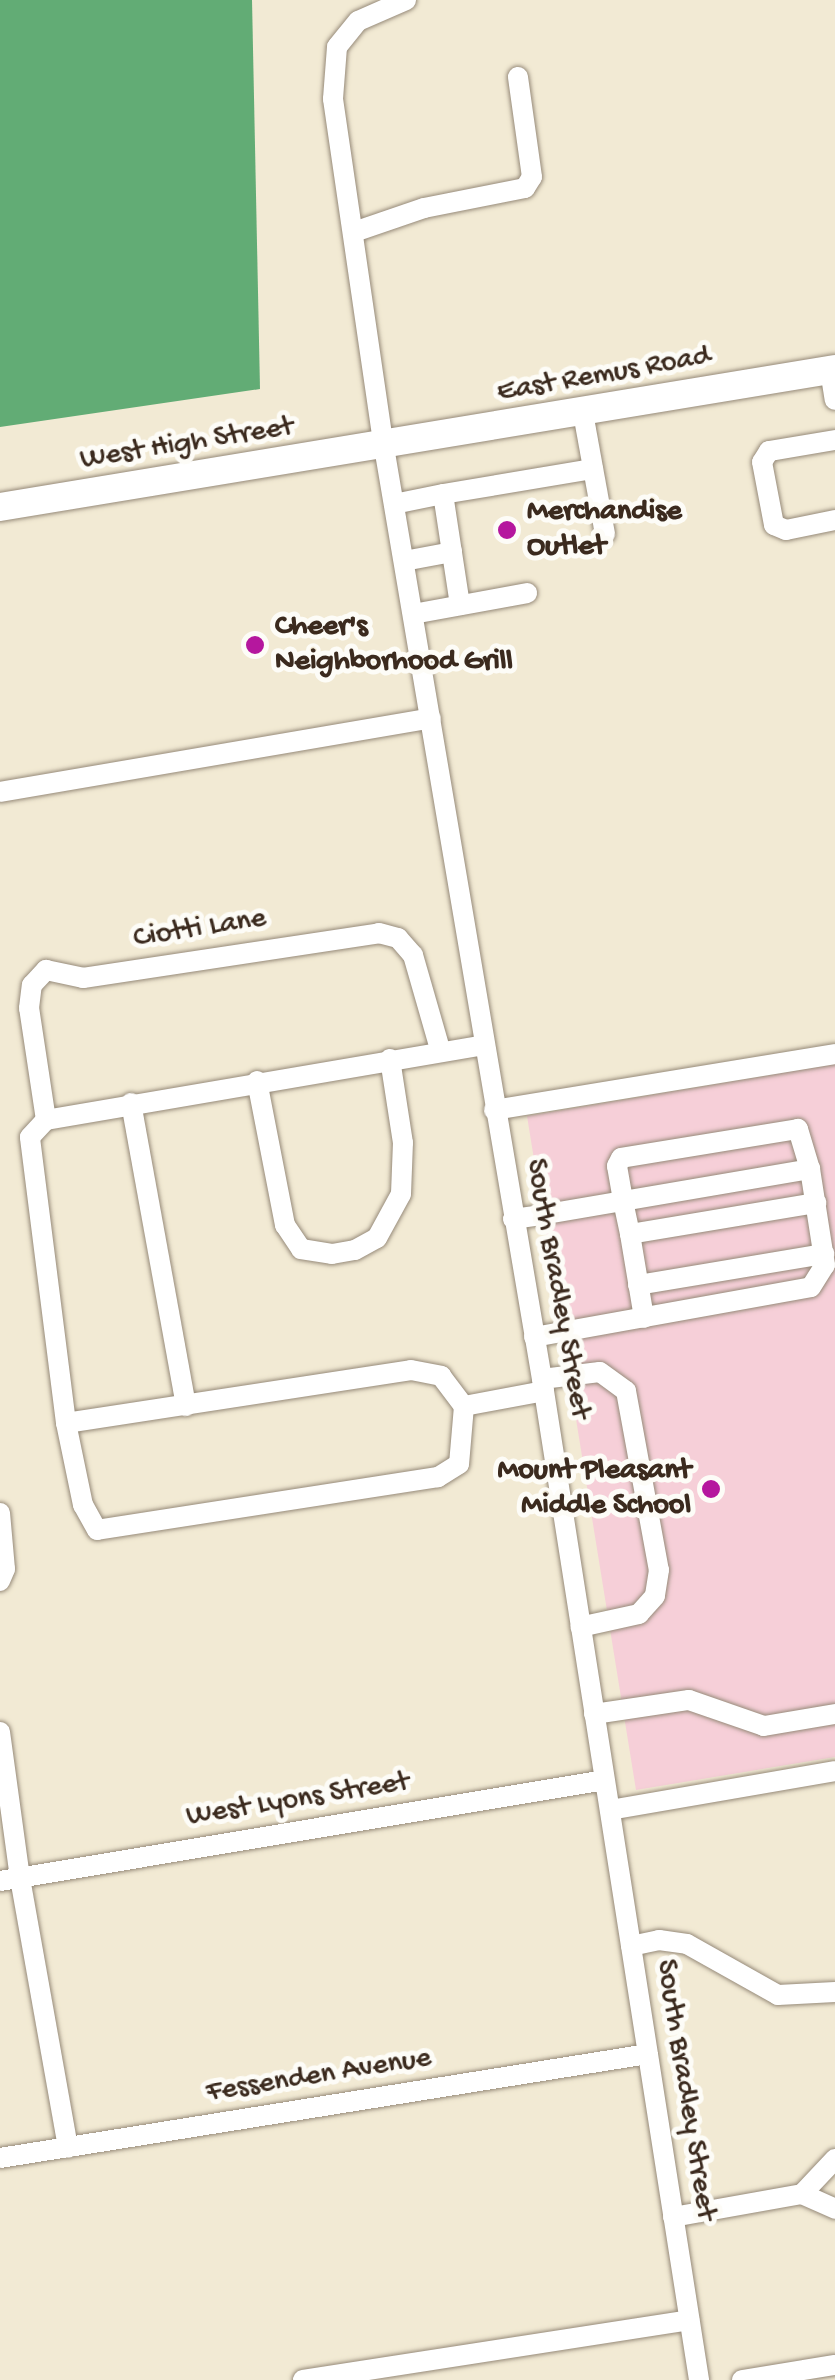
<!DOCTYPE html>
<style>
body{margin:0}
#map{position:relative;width:835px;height:2380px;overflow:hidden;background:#f2ead4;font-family:"Gochi Hand",sans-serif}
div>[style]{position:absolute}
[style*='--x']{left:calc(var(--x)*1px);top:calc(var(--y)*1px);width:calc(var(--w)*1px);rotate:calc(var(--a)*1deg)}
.built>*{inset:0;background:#f6cfd8}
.forest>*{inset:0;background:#62ac75}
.roads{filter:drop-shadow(0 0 2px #968a79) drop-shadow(0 0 2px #968a79)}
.minor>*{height:20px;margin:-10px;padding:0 10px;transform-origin:10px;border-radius:10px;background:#fff}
.major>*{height:28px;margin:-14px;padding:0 14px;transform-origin:14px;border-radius:14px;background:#fff}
.dots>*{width:28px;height:28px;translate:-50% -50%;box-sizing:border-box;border:5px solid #fdfcf7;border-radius:50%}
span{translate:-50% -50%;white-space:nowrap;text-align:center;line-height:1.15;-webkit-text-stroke:10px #fdfcf7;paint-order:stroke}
.street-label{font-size:30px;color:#3b2a1e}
.poi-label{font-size:30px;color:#3b2a1e;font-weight:700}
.left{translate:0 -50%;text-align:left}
.right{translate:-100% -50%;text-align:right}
</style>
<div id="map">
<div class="built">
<div style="clip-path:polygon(835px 1064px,835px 1757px,636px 1790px,527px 1116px)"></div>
</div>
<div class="forest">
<div style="clip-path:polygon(0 0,252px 0,260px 389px,0 427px)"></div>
</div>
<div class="roads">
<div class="minor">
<div style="--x:406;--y:0;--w:52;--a:156.4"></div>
<div style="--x:358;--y:21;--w:33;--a:129"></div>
<div style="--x:337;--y:47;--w:52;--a:94.4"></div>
<div style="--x:333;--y:99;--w:352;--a:81.7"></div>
<div style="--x:384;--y:447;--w:957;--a:80.38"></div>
<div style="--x:544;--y:1391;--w:1001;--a:81.09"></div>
<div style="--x:354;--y:232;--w:74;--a:-18.9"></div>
<div style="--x:424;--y:208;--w:103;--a:-11.2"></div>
<div style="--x:525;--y:188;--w:13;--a:-58"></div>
<div style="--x:532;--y:177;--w:101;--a:-98"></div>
<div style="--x:830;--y:370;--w:30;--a:81"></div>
<div style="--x:583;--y:413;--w:123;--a:79.7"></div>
<div style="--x:835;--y:440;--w:67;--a:170.5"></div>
<div style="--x:769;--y:451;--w:13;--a:122"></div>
<div style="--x:762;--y:462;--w:64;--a:79.2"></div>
<div style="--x:774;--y:525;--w:13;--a:23"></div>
<div style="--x:786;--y:530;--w:50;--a:-11.5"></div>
<div style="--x:394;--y:504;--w:50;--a:-11.5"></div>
<div style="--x:404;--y:561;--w:49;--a:-10.6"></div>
<div style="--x:460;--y:605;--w:112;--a:-98.7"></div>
<div style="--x:443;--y:494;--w:152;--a:-9.5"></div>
<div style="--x:413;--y:614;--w:116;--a:-10.4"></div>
<div style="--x:0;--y:792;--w:437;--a:-9.7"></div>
<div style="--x:257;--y:1081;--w:147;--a:79"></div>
<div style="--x:285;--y:1225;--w:29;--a:56"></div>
<div style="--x:301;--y:1249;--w:31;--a:9"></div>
<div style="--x:332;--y:1254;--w:23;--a:-10"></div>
<div style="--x:355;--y:1250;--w:25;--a:-29"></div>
<div style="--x:377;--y:1238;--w:50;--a:-61.4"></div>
<div style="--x:401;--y:1194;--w:51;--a:-87.8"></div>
<div style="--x:403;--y:1143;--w:85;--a:-98.8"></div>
<div style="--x:131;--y:1103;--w:308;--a:79.7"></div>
<div style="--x:494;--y:1110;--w:346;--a:-9.3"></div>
<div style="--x:46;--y:1120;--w:113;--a:-98.6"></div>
<div style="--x:29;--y:1008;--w:23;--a:-83"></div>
<div style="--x:32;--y:985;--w:21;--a:-47"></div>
<div style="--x:46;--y:970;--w:38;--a:12"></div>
<div style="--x:83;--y:978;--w:299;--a:-8.6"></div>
<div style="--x:379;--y:933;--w:20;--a:15"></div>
<div style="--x:398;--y:938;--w:23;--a:49"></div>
<div style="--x:413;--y:955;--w:98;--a:74"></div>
<div style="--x:513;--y:1219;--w:28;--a:-8"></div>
<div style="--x:541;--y:1215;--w:83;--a:-9.7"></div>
<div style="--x:623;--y:1201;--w:190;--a:-9.7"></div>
<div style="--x:810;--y:1169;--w:42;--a:-106.7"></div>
<div style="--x:798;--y:1129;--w:179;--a:170.7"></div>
<div style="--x:621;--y:1158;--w:9;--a:117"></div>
<div style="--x:617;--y:1166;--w:36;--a:80"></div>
<div style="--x:623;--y:1201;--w:34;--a:78"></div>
<div style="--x:630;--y:1234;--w:85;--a:80.5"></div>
<div style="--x:630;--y:1234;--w:189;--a:-9.5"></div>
<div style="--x:638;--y:1285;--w:189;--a:-9.5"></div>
<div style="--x:534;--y:1337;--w:281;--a:-10.2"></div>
<div style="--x:811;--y:1287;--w:26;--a:-58"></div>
<div style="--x:825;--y:1265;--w:97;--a:-98.9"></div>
<div style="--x:542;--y:1379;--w:58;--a:-6.9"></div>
<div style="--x:600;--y:1372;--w:32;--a:36"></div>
<div style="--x:626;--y:1391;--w:182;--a:79.6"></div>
<div style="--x:659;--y:1570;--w:26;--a:99"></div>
<div style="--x:655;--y:1596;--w:24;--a:132"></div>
<div style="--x:639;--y:1614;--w:60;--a:167.6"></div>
<div style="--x:464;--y:1406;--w:58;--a:94.9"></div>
<div style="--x:459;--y:1464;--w:25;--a:148"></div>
<div style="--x:438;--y:1477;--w:345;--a:171.2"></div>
<div style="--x:97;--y:1530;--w:29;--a:-119"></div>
<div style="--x:83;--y:1505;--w:84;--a:-101.7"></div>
<div style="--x:66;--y:1423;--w:288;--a:-97.2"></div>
<div style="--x:30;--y:1137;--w:23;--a:-47"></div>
<div style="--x:46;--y:1120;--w:444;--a:-9.7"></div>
<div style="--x:66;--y:1423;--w:349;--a:-8.7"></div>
<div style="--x:411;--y:1370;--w:31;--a:11"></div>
<div style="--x:441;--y:1376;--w:38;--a:53"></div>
<div style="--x:464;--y:1406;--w:81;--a:-10.6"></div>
<div style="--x:0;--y:1513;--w:56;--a:84.9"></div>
<div style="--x:5;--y:1569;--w:13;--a:113"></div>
<div style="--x:594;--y:1714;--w:96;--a:-8.4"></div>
<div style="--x:689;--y:1700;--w:79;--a:19.1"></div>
<div style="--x:764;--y:1726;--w:72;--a:-9.6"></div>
<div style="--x:0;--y:1732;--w:147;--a:82.2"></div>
<div style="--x:20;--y:1878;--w:274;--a:79.9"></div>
<div style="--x:610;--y:1810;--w:228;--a:-9.8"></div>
<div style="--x:0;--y:1881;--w:613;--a:-9.48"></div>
<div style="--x:631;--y:1946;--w:29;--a:-12"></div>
<div style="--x:659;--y:1940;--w:28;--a:8"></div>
<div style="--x:687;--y:1944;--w:104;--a:29.3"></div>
<div style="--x:778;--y:1995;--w:57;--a:-3"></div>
<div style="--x:0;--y:2158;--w:656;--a:-9.12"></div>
<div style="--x:802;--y:2194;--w:48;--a:-46.7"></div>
<div style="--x:673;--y:2217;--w:131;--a:-10.1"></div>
<div style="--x:802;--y:2194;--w:36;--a:24"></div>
<div style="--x:303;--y:2380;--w:391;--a:-8.8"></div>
<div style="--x:742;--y:2380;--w:94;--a:-9.2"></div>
</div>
<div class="major">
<div style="--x:0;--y:507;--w:846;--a:-9.38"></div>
</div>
</div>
<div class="dots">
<div style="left:507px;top:530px;background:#b5179e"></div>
<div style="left:255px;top:645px;background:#b5179e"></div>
<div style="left:711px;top:1489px;background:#b5179e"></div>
</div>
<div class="street-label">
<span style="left:604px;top:376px;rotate:-10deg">East Remus Road</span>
<span style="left:187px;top:445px;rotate:-9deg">West High Street</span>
<span style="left:200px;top:930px;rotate:-9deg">Ciotti Lane</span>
<span style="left:556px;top:1289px;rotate:80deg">South Bradley Street</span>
<span style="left:298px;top:1801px;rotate:-9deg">West Lyons Street</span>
<span style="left:319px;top:2077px;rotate:-9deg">Fessenden Avenue</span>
<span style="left:684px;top:2090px;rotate:81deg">South Bradley Street</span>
</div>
<div class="poi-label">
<span class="left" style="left:527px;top:530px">Merchandise<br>Outlet</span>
<span class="left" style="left:275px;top:645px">Cheer's<br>Neighborhood Grill</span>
<span class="right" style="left:691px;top:1489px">Mount Pleasant<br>Middle School</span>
</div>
</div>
